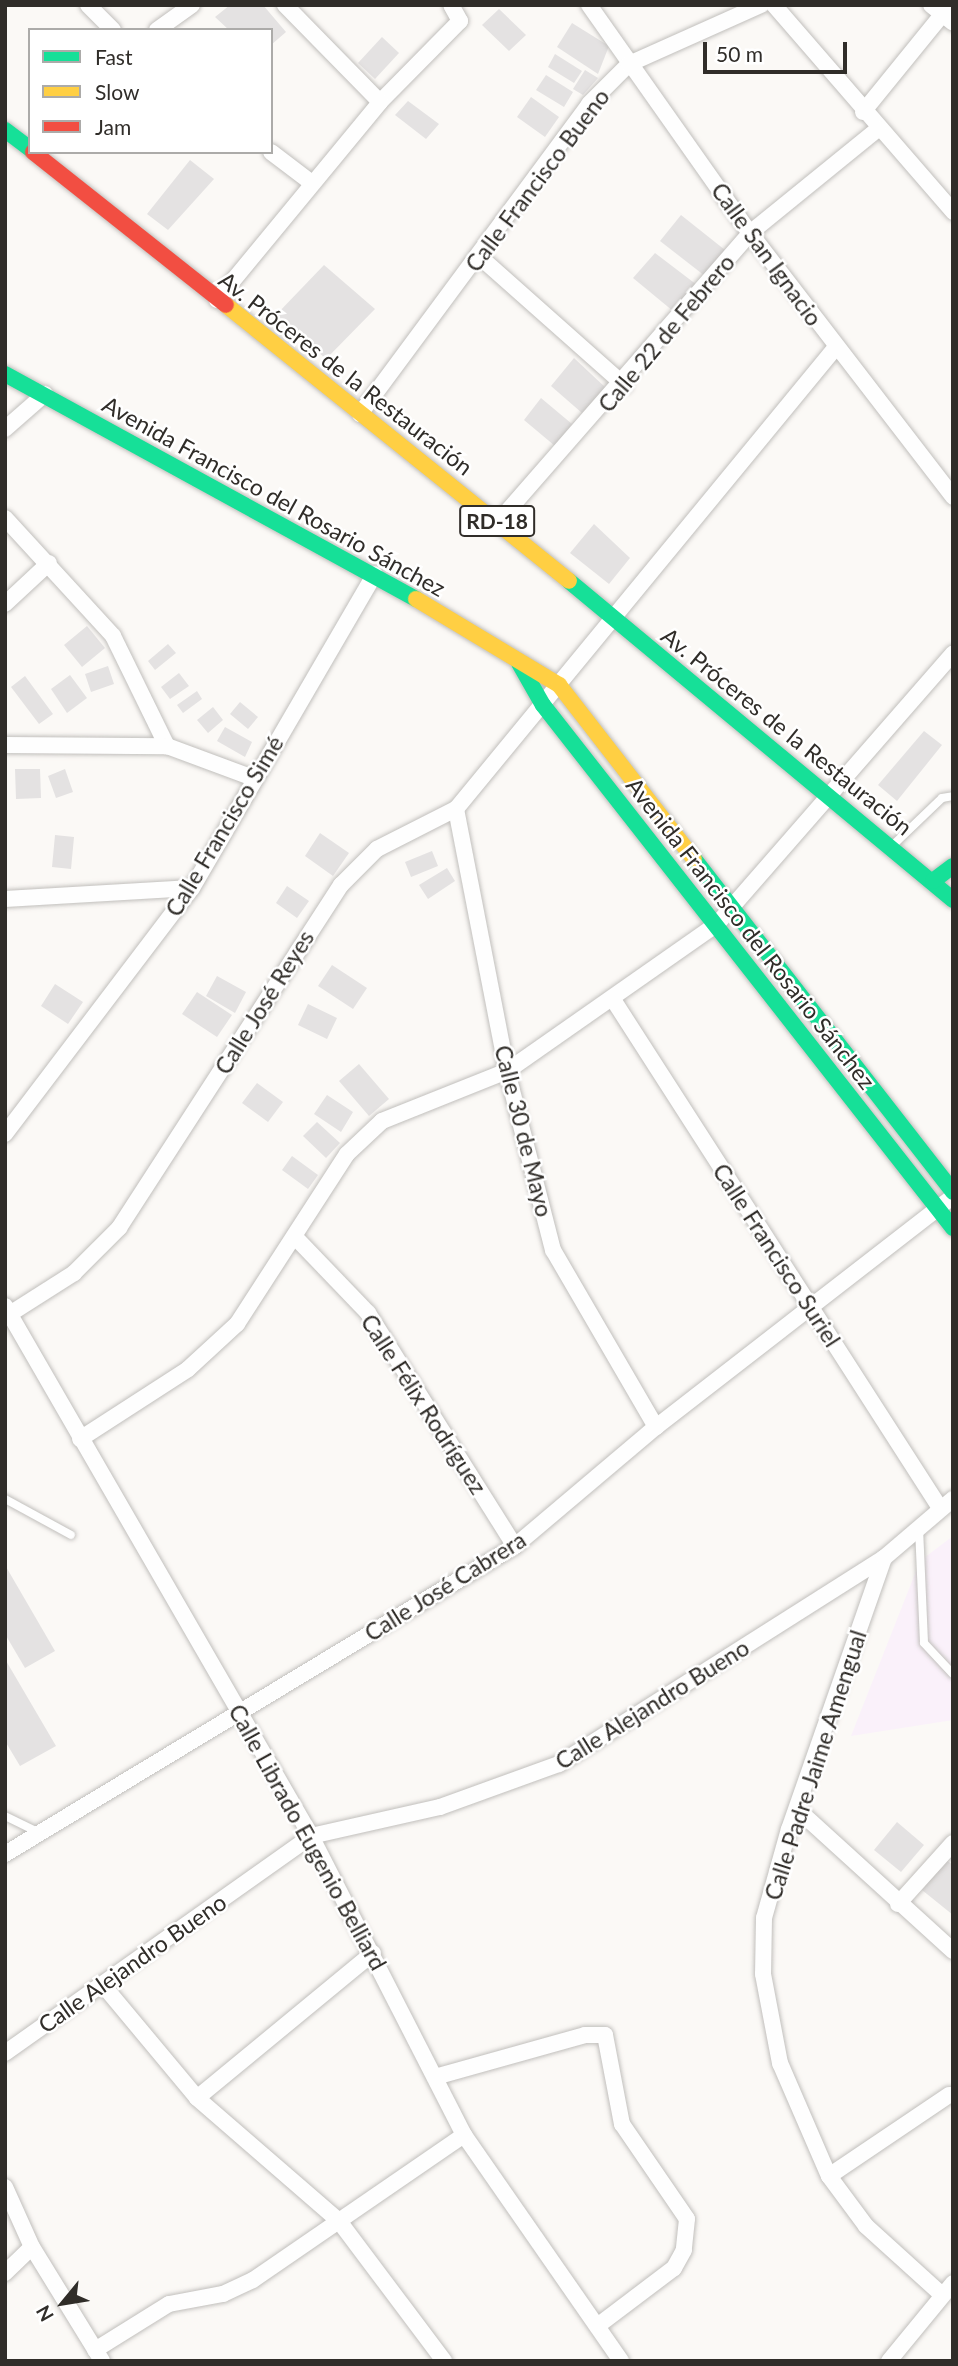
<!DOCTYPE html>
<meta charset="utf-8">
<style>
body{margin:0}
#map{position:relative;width:958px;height:2366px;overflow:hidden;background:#fbf9f6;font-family:Lato,sans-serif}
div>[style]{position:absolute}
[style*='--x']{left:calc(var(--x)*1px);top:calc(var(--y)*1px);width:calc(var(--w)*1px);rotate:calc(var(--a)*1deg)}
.medical>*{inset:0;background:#faf1fa}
.building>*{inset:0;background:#e4e2e2}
.roads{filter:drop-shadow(0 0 2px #c1bfbc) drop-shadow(0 0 2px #c1bfbc)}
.lane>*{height:8px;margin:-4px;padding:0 4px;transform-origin:4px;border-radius:4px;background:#fefefe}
.street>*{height:16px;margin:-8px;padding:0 8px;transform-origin:8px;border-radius:8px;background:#fefefe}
.fast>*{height:16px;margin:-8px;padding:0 8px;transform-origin:8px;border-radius:8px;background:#16e098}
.slow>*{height:16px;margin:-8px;padding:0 8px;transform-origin:8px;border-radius:8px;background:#ffcf43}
.jam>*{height:16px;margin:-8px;padding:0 8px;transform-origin:8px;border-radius:8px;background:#f24e42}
span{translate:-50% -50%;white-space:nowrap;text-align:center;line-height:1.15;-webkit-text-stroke:5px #fff;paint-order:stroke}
.shield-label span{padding:2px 5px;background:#fff;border:2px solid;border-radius:5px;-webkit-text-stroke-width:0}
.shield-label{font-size:21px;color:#302d29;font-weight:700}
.street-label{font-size:23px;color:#302d29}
.frame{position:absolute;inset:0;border:7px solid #302d29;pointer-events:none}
.legend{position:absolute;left:28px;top:28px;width:245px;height:126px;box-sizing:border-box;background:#fff;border:2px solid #acaba9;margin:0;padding:9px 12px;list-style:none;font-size:21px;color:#302d29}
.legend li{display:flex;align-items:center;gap:14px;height:35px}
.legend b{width:35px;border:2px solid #acaba9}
.north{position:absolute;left:28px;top:2268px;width:70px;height:70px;-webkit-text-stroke:5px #fff;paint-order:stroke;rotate:240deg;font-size:19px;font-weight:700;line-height:28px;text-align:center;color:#302d29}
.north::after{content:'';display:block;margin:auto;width:24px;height:32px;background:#302d29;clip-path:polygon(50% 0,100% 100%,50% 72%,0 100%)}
.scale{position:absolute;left:703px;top:42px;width:144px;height:32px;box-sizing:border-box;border:4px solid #302d29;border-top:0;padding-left:9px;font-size:21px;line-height:24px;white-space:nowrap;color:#302d29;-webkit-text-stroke:5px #fff;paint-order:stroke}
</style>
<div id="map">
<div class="medical">
<div style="clip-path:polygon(953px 1536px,953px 1720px,851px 1736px,920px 1561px)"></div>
</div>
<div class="building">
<div style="clip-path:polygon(230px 5px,263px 5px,286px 32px,271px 45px,271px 30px,229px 30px,215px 17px)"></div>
<div style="clip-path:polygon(499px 9px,526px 35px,509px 51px,482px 25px)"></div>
<div style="clip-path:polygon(572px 23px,609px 46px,598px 74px,557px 47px)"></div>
<div style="clip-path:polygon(382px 37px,399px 53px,375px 79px,358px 63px)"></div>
<div style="clip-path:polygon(555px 54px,582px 71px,574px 83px,548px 67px)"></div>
<div style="clip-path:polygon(585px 70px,598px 78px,583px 95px,573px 89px)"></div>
<div style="clip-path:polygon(546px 75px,573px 92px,564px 107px,536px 90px)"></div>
<div style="clip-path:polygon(531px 97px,559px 117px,545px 137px,517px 117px)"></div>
<div style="clip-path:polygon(408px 101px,439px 124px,426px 139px,395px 115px)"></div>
<div style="clip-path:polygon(190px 160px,214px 179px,168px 230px,147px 214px)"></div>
<div style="clip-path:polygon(681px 215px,725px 250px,705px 276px,660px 241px)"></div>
<div style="clip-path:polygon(655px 253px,697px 285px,673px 311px,633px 278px)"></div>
<div style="clip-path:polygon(324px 265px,375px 309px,326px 359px,276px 315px)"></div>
<div style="clip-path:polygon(574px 358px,606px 388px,582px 413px,551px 386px)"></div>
<div style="clip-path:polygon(541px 398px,572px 424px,555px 446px,524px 420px)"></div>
<div style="clip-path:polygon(594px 524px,630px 558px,609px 584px,570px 553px)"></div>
<div style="clip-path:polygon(87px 626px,105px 648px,82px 667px,64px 645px)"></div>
<div style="clip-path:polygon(168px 644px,176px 653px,155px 670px,148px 661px)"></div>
<div style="clip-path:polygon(108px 666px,114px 684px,91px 692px,85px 674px)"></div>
<div style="clip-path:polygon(179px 673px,189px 686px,170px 699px,161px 687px)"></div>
<div style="clip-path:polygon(70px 675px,87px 698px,67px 713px,51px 689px)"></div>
<div style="clip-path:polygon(25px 676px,53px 714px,39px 724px,11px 687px)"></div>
<div style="clip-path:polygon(197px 691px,202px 699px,183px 713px,177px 705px)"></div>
<div style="clip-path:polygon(240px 702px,258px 717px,248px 729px,230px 714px)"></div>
<div style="clip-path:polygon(213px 707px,223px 720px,208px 733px,197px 720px)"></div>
<div style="clip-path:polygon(225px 727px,252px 742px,245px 757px,217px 741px)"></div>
<div style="clip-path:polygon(924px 731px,942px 745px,897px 801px,878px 785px)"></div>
<div style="clip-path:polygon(15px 769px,40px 769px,41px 798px,16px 799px)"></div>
<div style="clip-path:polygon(65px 769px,73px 792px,56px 798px,48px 776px)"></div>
<div style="clip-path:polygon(320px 833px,349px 853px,333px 876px,305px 856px)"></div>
<div style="clip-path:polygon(55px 835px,74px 837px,71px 869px,52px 867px)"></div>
<div style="clip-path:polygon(432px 851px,438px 866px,411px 877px,405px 862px)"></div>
<div style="clip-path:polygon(447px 868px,455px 881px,428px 899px,419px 885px)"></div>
<div style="clip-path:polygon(287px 886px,309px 901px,297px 918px,276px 903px)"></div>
<div style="clip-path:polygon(332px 965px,367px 988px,353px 1009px,318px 986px)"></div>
<div style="clip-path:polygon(217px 976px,246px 992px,235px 1013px,206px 996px)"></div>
<div style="clip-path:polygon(55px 984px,83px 1002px,68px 1024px,41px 1006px)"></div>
<div style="clip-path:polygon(197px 992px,232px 1015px,217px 1037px,182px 1014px)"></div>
<div style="clip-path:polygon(308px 1004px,337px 1018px,327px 1039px,298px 1025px)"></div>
<div style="clip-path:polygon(359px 1064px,389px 1099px,369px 1116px,339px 1081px)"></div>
<div style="clip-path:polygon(257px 1083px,283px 1102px,268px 1122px,242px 1103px)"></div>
<div style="clip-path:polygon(327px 1095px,353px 1112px,341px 1132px,314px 1114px)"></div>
<div style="clip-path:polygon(317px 1122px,340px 1143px,326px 1158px,303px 1136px)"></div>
<div style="clip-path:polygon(292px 1156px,318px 1175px,308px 1189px,282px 1170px)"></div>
<div style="clip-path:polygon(5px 1565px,55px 1651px,25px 1668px,5px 1634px)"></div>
<div style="clip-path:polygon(5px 1659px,56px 1746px,20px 1766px,5px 1741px)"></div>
<div style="clip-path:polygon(897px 1822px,924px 1845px,901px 1872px,874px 1850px)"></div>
<div style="clip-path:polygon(946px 1860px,953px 1865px,953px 1915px,922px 1890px)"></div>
</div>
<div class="roads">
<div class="lane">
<div style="--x:892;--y:846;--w:69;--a:-43.8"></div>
<div style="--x:942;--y:798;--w:11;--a:-10"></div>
<div style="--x:5;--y:1499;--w:75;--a:28.6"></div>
<div style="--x:919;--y:1528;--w:115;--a:87.5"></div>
<div style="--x:924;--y:1643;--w:42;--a:46.9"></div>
<div style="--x:5;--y:1816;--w:39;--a:26"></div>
</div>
<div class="street">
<div style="--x:88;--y:5;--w:35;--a:45"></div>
<div style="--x:589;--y:5;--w:279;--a:54.8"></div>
<div style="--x:750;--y:233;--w:333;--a:52.4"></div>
<div style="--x:774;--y:5;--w:274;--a:49.1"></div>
<div style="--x:931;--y:5;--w:28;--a:39"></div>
<div style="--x:157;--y:30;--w:43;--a:-35.5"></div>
<div style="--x:380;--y:102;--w:114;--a:-45.4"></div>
<div style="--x:460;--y:21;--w:18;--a:-119"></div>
<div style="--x:863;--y:112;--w:138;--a:-50.9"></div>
<div style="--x:271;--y:152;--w:51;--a:37.1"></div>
<div style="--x:480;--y:257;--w:193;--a:41.6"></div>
<div style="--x:217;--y:300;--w:256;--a:-50.5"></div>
<div style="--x:380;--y:102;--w:136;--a:-134.4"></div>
<div style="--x:360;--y:414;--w:385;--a:-53.5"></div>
<div style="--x:589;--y:104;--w:57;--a:-45"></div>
<div style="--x:629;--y:64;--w:145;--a:-24.1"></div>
<div style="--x:5;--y:429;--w:53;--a:-41.2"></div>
<div style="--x:5;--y:518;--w:160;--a:47.5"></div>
<div style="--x:113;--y:636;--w:123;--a:63.9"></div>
<div style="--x:498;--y:522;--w:383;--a:-48.9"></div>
<div style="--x:750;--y:233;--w:165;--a:-39.1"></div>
<div style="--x:5;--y:604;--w:60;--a:-43"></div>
<div style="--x:5;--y:745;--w:162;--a:0.4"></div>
<div style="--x:167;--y:746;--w:92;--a:20.4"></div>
<div style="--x:456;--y:809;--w:267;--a:79"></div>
<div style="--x:507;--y:1071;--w:185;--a:75.6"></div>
<div style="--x:553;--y:1250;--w:205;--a:59.8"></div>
<div style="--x:5;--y:899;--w:187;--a:-3.4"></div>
<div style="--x:614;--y:1001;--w:603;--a:57.26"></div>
<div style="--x:5;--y:1134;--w:309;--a:-52.8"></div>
<div style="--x:192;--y:888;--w:363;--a:-59.8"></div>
<div style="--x:296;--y:1238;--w:104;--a:46.2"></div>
<div style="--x:368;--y:1313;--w:275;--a:57.8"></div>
<div style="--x:5;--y:1306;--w:612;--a:60"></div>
<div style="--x:311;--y:1836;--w:336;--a:62.9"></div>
<div style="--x:464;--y:2135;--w:275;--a:55.2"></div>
<div style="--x:5;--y:1317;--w:82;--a:-32.5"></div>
<div style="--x:74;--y:1273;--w:64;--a:-45"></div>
<div style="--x:119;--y:1228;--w:409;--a:-57.1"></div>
<div style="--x:341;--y:885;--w:51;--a:-45"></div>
<div style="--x:377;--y:849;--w:89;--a:-26.9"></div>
<div style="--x:456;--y:809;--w:598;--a:-50.56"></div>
<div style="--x:80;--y:1439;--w:129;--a:-32.9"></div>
<div style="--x:188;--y:1369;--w:67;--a:-42.6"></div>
<div style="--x:237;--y:1324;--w:202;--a:-57.1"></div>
<div style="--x:347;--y:1154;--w:48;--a:-43.3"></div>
<div style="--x:382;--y:1121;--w:135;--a:-21.8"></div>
<div style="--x:507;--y:1071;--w:256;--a:-35"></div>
<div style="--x:717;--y:924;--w:359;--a:-48.9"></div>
<div style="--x:884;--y:1558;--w:287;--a:109.3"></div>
<div style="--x:789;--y:1829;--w:92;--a:105.7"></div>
<div style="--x:764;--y:1918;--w:56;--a:91"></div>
<div style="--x:763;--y:1974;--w:91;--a:79.2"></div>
<div style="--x:780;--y:2063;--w:123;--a:66.6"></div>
<div style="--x:829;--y:2176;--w:62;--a:53.5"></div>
<div style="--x:866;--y:2226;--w:103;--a:42.2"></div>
<div style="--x:797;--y:1809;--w:211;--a:42.3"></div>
<div style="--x:5;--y:1854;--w:596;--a:-31.13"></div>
<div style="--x:515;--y:1546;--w:185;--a:-40.2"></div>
<div style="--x:656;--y:1427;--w:376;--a:-37.8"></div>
<div style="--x:898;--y:1904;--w:82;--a:-48"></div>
<div style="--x:103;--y:1985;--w:147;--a:50.2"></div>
<div style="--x:197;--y:2098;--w:188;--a:40.9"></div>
<div style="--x:339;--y:2221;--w:175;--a:53.1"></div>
<div style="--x:5;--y:2053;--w:375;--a:-35.3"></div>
<div style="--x:311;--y:1836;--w:132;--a:-12.7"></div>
<div style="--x:440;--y:1807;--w:127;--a:-19.9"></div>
<div style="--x:559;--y:1764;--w:385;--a:-32.4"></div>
<div style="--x:884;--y:1558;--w:91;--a:-40.5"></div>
<div style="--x:435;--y:2077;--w:156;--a:-15.6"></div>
<div style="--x:585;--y:2035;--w:20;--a:0"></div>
<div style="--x:605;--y:2035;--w:91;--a:79.2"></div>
<div style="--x:622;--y:2124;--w:115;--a:55.6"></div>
<div style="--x:687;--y:2219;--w:31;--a:96"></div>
<div style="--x:684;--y:2250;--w:21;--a:119"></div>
<div style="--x:674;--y:2268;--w:93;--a:142.9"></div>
<div style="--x:197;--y:2098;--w:228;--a:-39.5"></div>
<div style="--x:829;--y:2176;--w:145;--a:-34"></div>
<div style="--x:5;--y:2187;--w:66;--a:65.8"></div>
<div style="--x:32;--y:2247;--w:134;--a:58.4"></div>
<div style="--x:5;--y:2273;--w:37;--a:-44"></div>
<div style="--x:95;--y:2350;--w:87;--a:-31.9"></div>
<div style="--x:169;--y:2304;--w:55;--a:-10.5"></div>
<div style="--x:223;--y:2294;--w:33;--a:-25"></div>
<div style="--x:253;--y:2280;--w:256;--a:-34.5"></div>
<div style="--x:889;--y:2361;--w:101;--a:-50.6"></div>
</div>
<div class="fast">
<div style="--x:5;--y:130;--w:31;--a:37"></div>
<div style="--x:5;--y:374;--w:469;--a:28.7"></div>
<div style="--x:569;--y:581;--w:499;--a:39.7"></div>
<div style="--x:519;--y:663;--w:48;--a:60.3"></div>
<div style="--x:543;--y:705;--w:665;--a:51.91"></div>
<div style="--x:694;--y:859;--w:422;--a:52.1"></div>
<div style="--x:933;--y:881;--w:25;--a:-37"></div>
</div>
<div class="slow">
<div style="--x:226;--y:305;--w:440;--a:38.8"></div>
<div style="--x:416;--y:599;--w:167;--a:31"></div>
<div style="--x:559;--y:685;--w:220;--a:52.2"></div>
</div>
<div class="jam">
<div style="--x:33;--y:152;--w:246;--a:38.4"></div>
</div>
</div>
<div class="shield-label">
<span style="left:497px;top:521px">RD-18</span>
</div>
<div class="street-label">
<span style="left:537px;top:180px;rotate:-53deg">Calle Francisco Bueno</span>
<span style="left:767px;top:254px;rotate:54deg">Calle San Ignacio</span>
<span style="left:666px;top:333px;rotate:-50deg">Calle 22 de Febrero</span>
<span style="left:346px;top:373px;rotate:38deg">Av. Próceres de la Restauración</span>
<span style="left:274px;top:496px;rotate:29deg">Avenida Francisco del Rosario Sánchez</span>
<span style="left:787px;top:731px;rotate:39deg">Av. Próceres de la Restauración</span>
<span style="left:224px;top:826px;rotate:-59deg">Calle Francisco Simé</span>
<span style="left:751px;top:933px;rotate:52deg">Avenida Francisco del Rosario Sánchez</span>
<span style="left:264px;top:1002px;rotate:-58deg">Calle José Reyes</span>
<span style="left:524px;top:1131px;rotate:76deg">Calle 30 de Mayo</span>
<span style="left:777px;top:1255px;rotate:57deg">Calle Francisco Suriel</span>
<span style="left:424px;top:1404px;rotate:57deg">Calle Félix Rodríguez</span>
<span style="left:445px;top:1586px;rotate:-32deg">Calle José Cabrera</span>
<span style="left:652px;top:1704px;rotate:-32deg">Calle Alejandro Bueno</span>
<span style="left:815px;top:1765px;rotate:-72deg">Calle Padre Jaime Amengual</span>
<span style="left:308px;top:1837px;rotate:61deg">Calle Librado Eugenio Belliard</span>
<span style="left:132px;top:1963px;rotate:-35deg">Calle Alejandro Bueno</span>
</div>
<div class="frame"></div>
<ul class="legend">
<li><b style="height:9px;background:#16e098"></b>Fast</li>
<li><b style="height:9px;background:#ffcf43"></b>Slow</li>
<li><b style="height:9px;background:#f24e42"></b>Jam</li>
</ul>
<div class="north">N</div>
<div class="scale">50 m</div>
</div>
